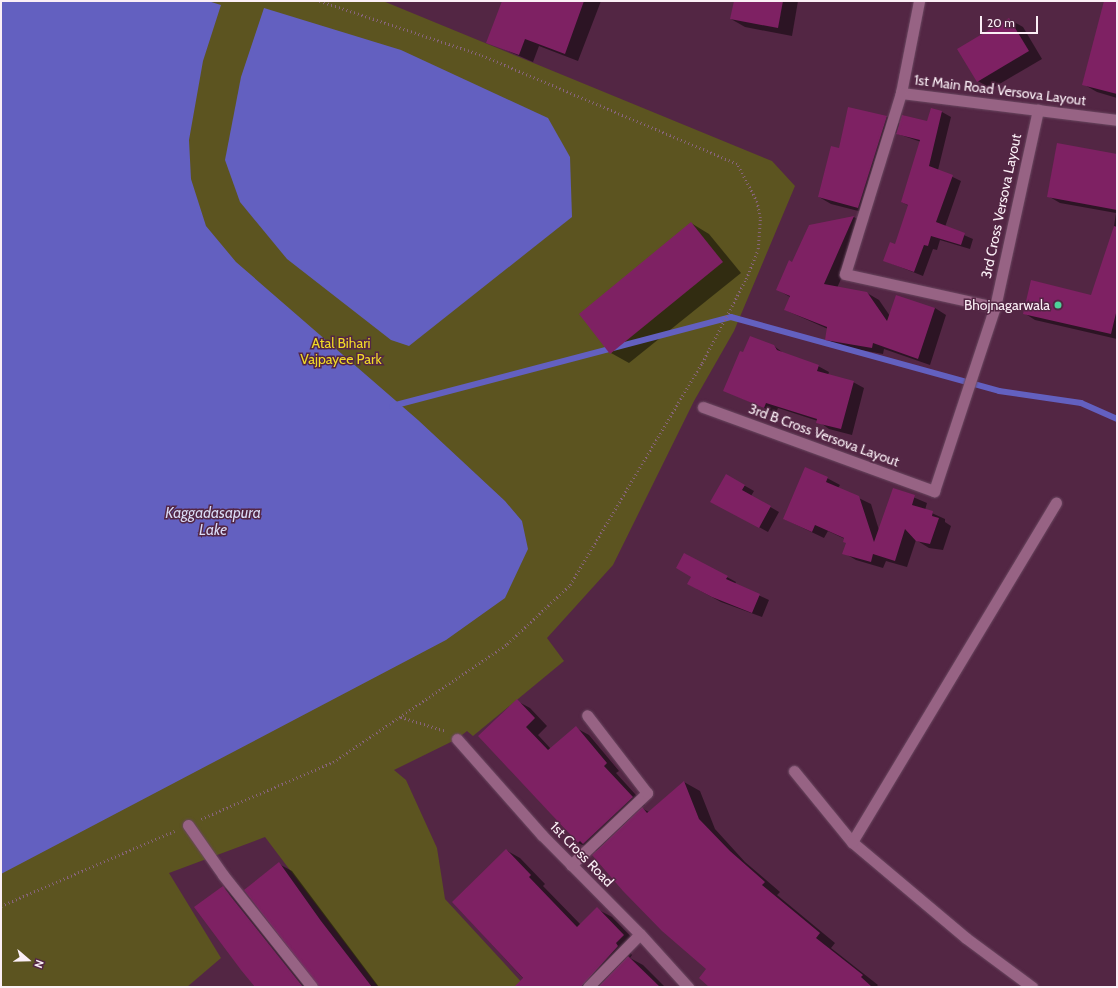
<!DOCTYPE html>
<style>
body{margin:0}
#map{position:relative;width:1118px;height:988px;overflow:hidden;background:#532644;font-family:Cabin,sans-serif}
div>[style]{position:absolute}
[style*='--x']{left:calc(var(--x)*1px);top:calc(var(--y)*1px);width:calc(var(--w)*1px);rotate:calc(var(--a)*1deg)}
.green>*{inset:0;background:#5c5420}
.water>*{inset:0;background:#6360c0}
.shadow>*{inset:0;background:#0007}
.stream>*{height:6px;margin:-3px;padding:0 3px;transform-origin:3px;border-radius:3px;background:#6360c0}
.building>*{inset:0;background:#7e2163}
.path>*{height:2.5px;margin-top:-1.25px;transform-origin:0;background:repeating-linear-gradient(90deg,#87647b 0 1px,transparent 0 4px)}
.roads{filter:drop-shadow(0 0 1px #6a4760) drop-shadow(0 0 1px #6a4760)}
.minor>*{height:11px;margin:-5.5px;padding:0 5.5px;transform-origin:5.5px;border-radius:5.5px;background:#976384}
.dots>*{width:11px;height:11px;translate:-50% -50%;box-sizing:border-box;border:2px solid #532644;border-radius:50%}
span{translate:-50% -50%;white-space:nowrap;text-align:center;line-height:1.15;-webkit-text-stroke:3px #532644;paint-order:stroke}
.street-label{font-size:14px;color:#fbeff6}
.poi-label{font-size:14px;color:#fbeff6}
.right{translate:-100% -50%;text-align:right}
.park-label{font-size:14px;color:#f0da27}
.water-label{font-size:15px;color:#dadcf6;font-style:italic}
.frame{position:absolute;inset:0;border:2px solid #fbeff6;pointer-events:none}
.north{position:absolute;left:8px;top:940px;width:40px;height:40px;-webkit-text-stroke:3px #532644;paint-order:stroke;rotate:110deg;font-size:11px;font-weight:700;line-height:16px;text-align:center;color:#fbeff6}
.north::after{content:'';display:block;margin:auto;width:14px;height:18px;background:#fbeff6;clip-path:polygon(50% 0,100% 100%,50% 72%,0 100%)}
.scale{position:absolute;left:980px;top:16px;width:58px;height:18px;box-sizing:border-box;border:2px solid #fbeff6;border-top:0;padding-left:5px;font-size:12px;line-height:14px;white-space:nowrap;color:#fbeff6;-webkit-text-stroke:3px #532644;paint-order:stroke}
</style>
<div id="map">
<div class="green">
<div style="clip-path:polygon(1px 1px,383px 1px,772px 161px,795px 186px,734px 331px,694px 401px,613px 565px,547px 638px,564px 661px,473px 736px,467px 731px,457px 739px,394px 770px,406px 780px,437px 848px,445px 899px,526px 987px,378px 987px,265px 837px,169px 873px,221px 958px,187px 987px,1px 987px)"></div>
</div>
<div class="water">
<div style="clip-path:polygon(1px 1px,208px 1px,221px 5px,203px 61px,189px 140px,191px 179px,206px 226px,236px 262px,418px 420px,505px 501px,522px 521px,528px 549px,505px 598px,446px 640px,1px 874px)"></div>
<div style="clip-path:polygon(264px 8px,401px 50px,548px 118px,570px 157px,572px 217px,409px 346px,391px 340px,287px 259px,240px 202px,225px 160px,241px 77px)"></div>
</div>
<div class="shadow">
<div style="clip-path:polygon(503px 1px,601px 1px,578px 61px,539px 46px,533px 62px,488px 42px)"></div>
<div style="clip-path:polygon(735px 1px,798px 1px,792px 36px,745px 27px,731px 19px)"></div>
<div style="clip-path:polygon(1105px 1px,1117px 2px,1117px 98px,1097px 92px,1083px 84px)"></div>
<div style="clip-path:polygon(1009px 19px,1023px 27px,1042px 59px,991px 89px,978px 81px)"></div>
<div style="clip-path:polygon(942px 112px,951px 117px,938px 170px,961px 181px,945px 227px,973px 239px,970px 249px,940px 240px,937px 250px,933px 249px,923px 276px,885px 261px,896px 245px,909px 206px,902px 202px,921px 142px,895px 133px,870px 214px,831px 204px,819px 197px,839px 150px,886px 116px,900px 124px,927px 122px)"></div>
<div style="clip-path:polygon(1117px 155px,1117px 339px,1035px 320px,1024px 313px,1092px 297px,1113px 233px,1116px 213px,1060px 203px,1048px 196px)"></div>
<div style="clip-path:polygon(854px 217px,865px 224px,837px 288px,867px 293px,879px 300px,890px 316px,935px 308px,946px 315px,930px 365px,884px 349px,883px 354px,838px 346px,826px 339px,828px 329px,785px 310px,790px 297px,778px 290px,793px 263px,809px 226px)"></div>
<div style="clip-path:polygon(691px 223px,709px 234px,741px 273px,629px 363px,611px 353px)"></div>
<div style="clip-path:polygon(774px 346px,786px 355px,818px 366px,829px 372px,828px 375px,853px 382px,864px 388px,852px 435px,829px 429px,818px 421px,778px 408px,776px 413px,725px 391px,744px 354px)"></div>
<div style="clip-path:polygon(726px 475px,754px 491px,751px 496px,779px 512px,768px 532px,721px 507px)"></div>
<div style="clip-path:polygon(827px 478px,840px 485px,838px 488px,871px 504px,879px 530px,894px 489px,927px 503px,925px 510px,945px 519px,945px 522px,951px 526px,943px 550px,929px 548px,916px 540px,907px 567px,886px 561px,883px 568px,856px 560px,844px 553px,847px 543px,845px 539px,828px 531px,824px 538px,784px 519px)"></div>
<div style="clip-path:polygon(685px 554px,736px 582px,735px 584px,769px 600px,762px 617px,721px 602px,697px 589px)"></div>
<div style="clip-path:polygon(517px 701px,530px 708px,547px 726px,538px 735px,551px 749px,576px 728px,589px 735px,619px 771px,616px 773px,645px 805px,641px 808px,649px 812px,684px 782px,700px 791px,715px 829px,745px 862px,780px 892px,777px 895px,835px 943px,831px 948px,878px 985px,876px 987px,711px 987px,707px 969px,597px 851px,578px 843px,480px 736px)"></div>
<div style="clip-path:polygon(506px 850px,520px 858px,545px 884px,543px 886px,581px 925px,597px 909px,612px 917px,638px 944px,630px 952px,632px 955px,630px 958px,643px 965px,665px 987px,531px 987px,453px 902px)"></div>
<div style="clip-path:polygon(279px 864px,292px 871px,379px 987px,319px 987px)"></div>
<div style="clip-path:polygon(223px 887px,235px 894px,309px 987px,257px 987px)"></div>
</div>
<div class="stream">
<div style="--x:392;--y:406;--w:350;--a:-14.7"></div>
<div style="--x:731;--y:317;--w:278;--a:15.4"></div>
<div style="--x:999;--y:391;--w:83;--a:8.3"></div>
<div style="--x:1081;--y:403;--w:39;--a:24"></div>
</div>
<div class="building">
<div style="clip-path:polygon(502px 1px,584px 1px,565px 54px,525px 39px,519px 55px,486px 43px)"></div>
<div style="clip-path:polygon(734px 1px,783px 1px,778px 28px,730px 19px)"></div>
<div style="clip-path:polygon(1104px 1px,1117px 1px,1117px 94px,1082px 85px)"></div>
<div style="clip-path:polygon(1009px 18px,1029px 51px,977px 82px,957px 49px)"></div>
<div style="clip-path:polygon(848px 107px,887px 116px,858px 208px,818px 197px,831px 146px,839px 148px)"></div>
<div style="clip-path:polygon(931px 108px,942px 111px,929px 166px,953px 175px,936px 222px,965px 233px,961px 245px,931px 236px,928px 246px,924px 245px,914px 272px,883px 261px,890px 242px,895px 244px,908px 205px,901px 202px,920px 140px,896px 134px,902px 115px,927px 121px)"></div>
<div style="clip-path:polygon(1057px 143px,1117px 154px,1117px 210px,1047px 197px)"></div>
<div style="clip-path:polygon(854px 216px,824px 284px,867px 292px,887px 321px,896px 295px,935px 308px,918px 359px,873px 343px,872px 348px,825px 340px,827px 327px,784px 310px,790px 296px,776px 290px,789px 260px,792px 262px,809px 225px)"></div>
<div style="clip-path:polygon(691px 222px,723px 262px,610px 354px,579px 314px)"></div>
<div style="clip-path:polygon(1114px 226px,1117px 227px,1117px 309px,1111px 334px,1023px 314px,1031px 280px,1091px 295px)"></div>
<div style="clip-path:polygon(750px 336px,774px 345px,777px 350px,819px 365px,817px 371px,854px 381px,841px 429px,816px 423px,817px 419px,766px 403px,764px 408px,723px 391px,740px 351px,743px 352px)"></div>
<div style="clip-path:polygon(805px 467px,828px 477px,826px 482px,859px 496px,874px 542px,893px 488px,915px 495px,912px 505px,933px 511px,932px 516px,939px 518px,930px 544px,916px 541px,905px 529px,895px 561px,873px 554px,871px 562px,842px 554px,846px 543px,843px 542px,844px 538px,815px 525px,812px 532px,783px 519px)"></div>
<div style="clip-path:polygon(726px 474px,745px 485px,742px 490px,771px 506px,759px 528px,710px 502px)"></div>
<div style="clip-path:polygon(684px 553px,728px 576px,726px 579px,760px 594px,752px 613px,712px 597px,687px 584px,691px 577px,676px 568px)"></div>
<div style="clip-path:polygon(517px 699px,535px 718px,526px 727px,548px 750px,576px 726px,607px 763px,604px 766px,633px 797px,583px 844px,580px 841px,578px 843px,478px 736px)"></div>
<div style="clip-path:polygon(684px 781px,699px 819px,730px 851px,765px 882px,762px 885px,820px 933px,816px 938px,863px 975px,861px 977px,872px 987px,709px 987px,699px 978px,706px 969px,662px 931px,623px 891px,592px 855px,642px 807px,647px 813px)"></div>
<div style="clip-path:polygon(506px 849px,531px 875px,529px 877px,577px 927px,597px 907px,624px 935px,616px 943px,618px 946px,581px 987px,514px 987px,523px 978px,452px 902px)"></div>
<div style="clip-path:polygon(279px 862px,321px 921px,372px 987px,319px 987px,244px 890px)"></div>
<div style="clip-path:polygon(223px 886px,232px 898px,303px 987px,255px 987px,241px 970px,194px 907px)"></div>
<div style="clip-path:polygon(628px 956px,660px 987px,598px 987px)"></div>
</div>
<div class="path">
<div style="--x:401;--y:717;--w:47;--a:17.3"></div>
<div style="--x:201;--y:819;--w:144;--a:-23.4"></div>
<div style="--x:333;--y:762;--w:210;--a:-34.1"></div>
<div style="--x:507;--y:644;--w:86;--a:-43.1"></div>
<div style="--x:570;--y:585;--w:258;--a:-59.3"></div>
<div style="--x:702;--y:363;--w:95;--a:-62.4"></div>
<div style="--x:746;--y:279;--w:32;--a:-68"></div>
<div style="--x:758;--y:249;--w:31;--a:-86"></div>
<div style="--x:760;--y:218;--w:16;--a:-101"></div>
<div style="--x:757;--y:202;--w:43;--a:-117.8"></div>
<div style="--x:737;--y:164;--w:279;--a:-157"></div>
<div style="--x:480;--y:55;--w:170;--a:-161.5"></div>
<div style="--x:1;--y:906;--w:189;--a:-23.4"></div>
</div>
<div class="roads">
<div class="minor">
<div style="--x:919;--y:1;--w:94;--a:101.1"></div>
<div style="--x:901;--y:93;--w:218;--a:7.1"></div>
<div style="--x:901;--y:93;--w:189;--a:107.2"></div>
<div style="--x:845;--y:274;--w:154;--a:12.4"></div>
<div style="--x:703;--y:407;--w:246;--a:20"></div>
<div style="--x:934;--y:491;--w:194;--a:-71.7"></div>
<div style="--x:995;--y:307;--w:202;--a:-77.7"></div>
<div style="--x:457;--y:739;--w:128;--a:48.5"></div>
<div style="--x:542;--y:835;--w:139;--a:45.3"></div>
<div style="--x:640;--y:934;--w:72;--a:47.8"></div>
<div style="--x:794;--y:771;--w:92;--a:50.8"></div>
<div style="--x:188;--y:825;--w:61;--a:55"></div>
<div style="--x:223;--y:875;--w:143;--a:51.5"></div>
<div style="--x:571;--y:865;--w:105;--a:-43.5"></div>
<div style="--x:647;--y:793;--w:98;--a:-127.6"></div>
<div style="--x:588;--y:987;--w:74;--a:-45.5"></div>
<div style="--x:1032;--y:987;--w:82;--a:-143.4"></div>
<div style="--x:966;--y:938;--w:149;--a:-139.9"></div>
<div style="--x:852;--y:842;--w:396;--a:-59"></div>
</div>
</div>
<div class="dots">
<div style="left:1058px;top:305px;background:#4dd39a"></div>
</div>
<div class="street-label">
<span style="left:1000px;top:90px;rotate:7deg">1st Main Road Versova Layout</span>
<span style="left:1001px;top:206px;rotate:-78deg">3rd Cross Versova Layout</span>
<span style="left:824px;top:435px;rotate:20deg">3rd B Cross Versova Layout</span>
<span style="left:582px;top:854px;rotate:46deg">1st Cross Road</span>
</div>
<div class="poi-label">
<span class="right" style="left:1050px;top:305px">Bhojnagarwala</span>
</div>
<div class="park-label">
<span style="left:341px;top:351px">Atal Bihari<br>Vajpayee Park</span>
</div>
<div class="water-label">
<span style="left:213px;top:522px">Kaggadasapura<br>Lake</span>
</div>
<div class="frame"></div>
<div class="north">N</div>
<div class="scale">20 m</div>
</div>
